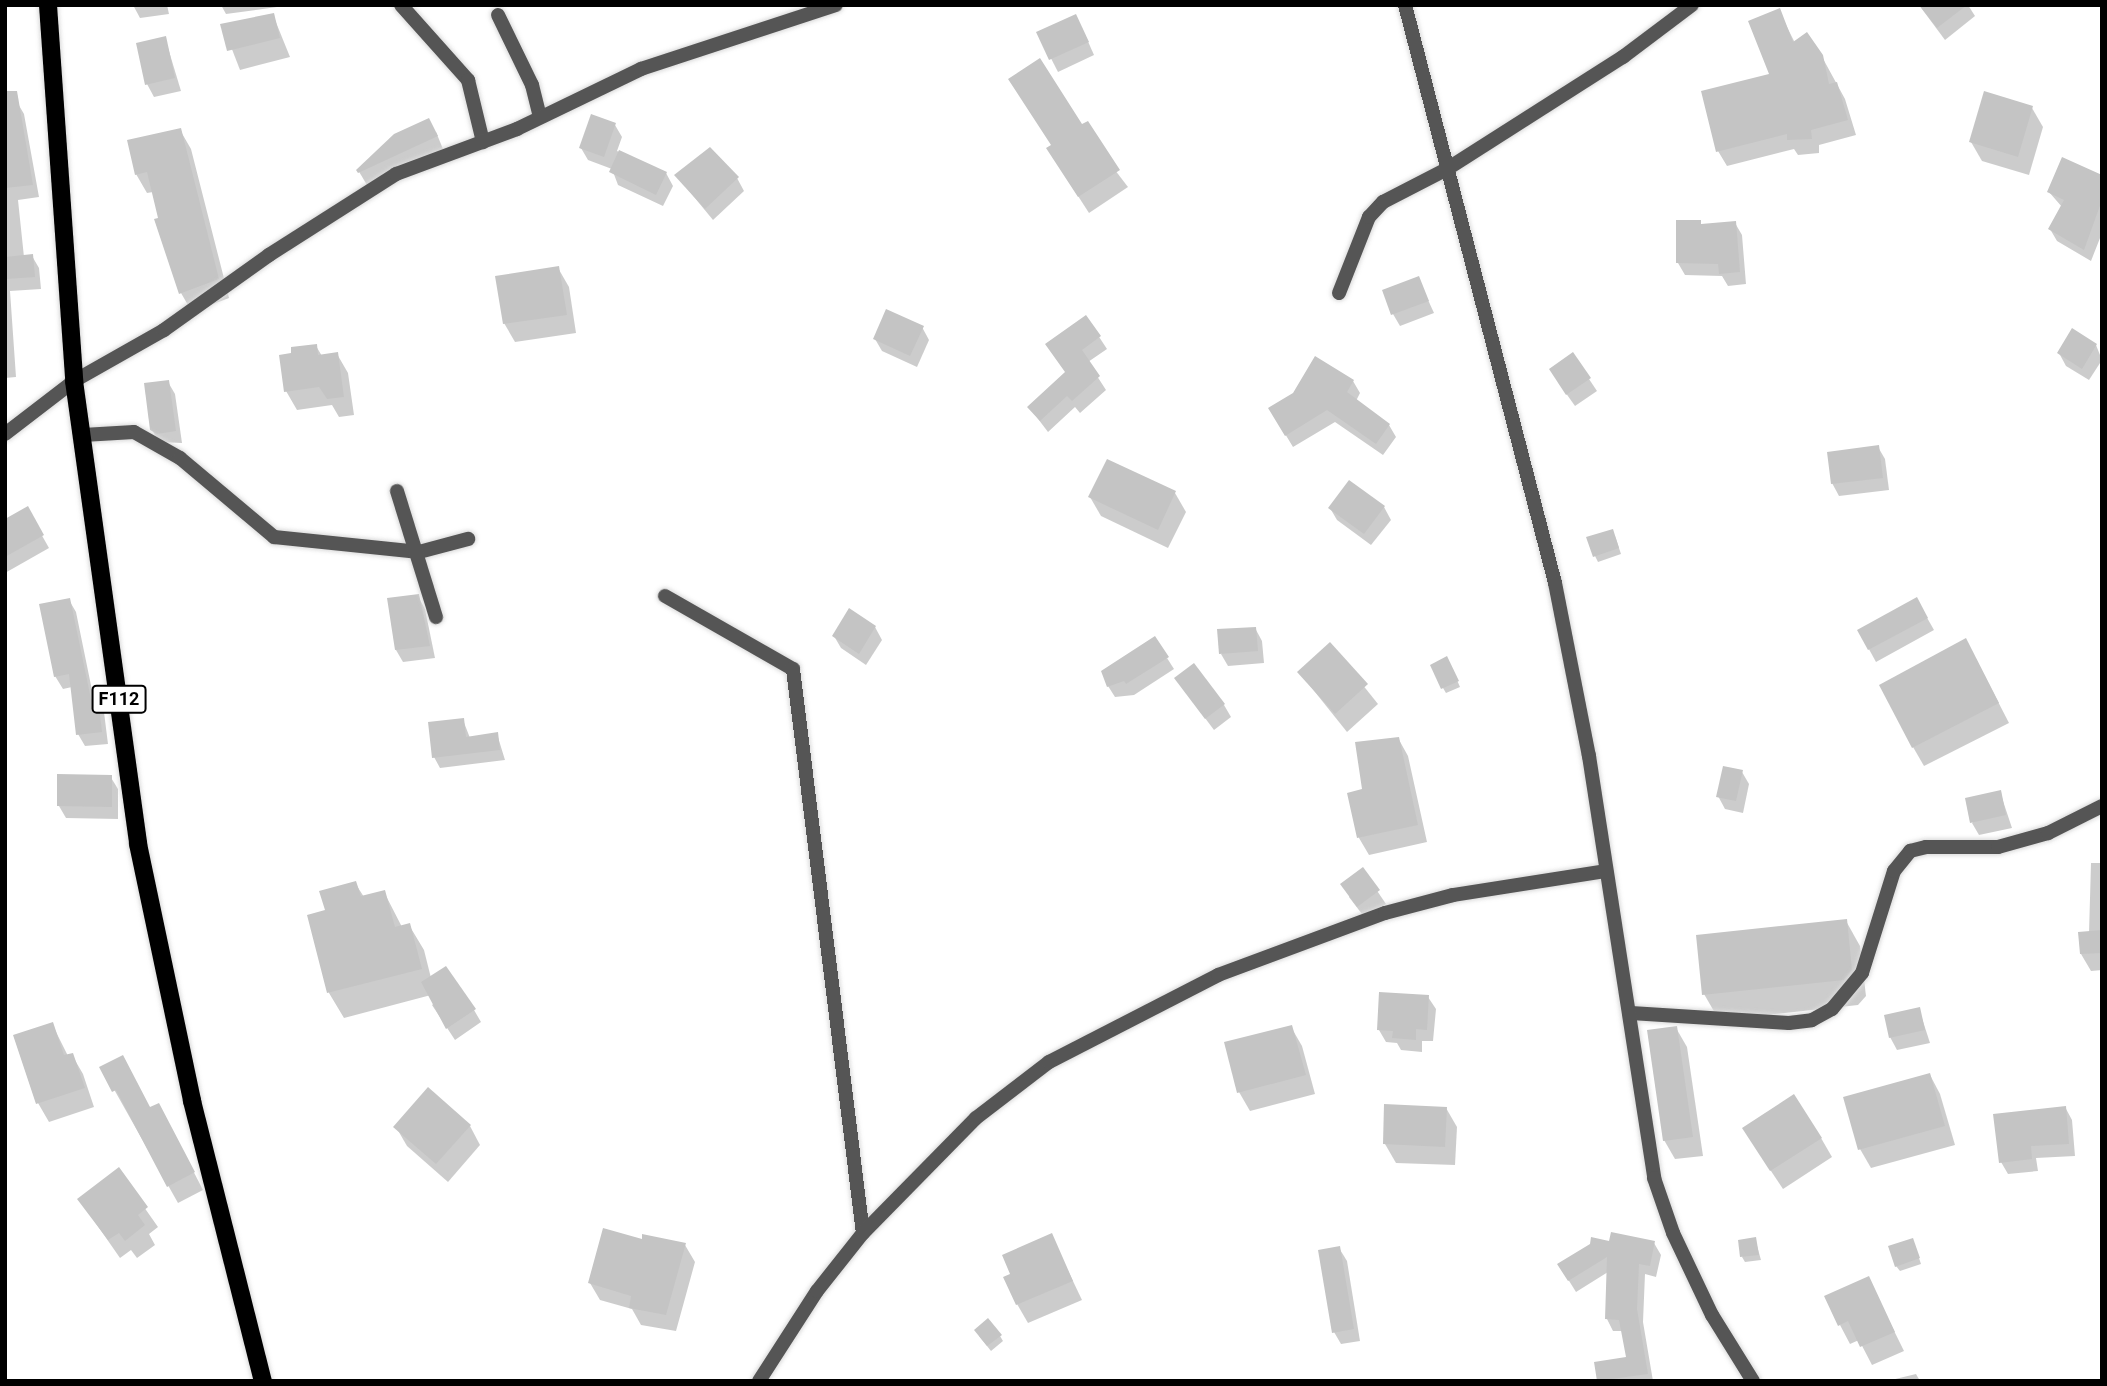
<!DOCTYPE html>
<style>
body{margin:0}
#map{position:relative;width:2107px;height:1386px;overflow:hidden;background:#fff;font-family:Roboto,sans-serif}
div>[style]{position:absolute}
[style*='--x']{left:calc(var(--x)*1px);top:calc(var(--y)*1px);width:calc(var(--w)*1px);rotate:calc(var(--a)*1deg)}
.shadow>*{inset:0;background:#0003}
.building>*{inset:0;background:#c4c4c4}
.roads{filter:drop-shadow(0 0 2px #dbdbdb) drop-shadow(0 0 2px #dbdbdb)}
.minor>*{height:14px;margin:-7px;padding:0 7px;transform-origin:7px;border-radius:7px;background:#555}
.tertiary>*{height:14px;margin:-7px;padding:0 7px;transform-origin:7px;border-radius:7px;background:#555}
.primary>*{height:18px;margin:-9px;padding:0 9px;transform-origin:9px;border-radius:9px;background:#000}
span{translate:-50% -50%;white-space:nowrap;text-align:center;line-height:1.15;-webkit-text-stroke:5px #fff;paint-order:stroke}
.shield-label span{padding:2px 5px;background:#fff;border:2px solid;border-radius:5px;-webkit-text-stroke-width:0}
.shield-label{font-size:18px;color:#000;font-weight:700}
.frame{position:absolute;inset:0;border:7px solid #000;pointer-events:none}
</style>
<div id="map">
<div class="shadow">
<div style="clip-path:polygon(167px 5px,169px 14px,140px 18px,133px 5px)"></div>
<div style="clip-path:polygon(221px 5px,277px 5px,277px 7px,226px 14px)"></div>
<div style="clip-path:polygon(1919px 5px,1968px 5px,1975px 16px,1945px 40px)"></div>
<div style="clip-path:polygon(1779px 11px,1795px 43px,1821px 55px,1845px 99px,1856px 135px,1819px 145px,1819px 153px,1798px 155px,1794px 149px,1727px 166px,1718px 151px,1771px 75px)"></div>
<div style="clip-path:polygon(273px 15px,290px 57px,240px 70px,223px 26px)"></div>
<div style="clip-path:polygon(1082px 28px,1094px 55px,1058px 72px,1038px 33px)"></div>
<div style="clip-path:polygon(165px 38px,181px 91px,154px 97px,147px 84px)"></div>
<div style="clip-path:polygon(17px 102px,24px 114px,39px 197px,18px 200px,24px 257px,32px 256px,39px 268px,41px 289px,10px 291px,16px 377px,5px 378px,5px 103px)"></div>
<div style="clip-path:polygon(2032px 108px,2043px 127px,2029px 175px,1982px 161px,1971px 142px)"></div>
<div style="clip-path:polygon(615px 125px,622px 137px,617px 151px,666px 173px,673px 186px,663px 206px,618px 185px,612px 169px,588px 160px,581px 148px)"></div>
<div style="clip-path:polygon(1082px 127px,1128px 187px,1089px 213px,1058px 165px)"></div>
<div style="clip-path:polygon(180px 130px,191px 149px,229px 298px,192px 312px,181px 293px,153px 192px,147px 193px,136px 174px)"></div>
<div style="clip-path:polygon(436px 132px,443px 149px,367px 185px,358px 170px)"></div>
<div style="clip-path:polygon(676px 175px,737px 178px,744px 191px,713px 220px)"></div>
<div style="clip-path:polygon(2102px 177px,2102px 233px,2091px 261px,2057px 241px,2050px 229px,2062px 207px,2049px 192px)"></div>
<div style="clip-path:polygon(1735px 223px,1742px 235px,1746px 284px,1728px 286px,1722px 276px,1685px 275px,1678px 263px,1702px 226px)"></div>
<div style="clip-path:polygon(558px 268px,569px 287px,576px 333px,515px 342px,504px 323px)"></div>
<div style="clip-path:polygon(1418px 278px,1434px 313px,1400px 326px,1393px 314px)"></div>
<div style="clip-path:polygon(1086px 317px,1107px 349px,1088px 362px,1106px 390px,1080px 413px,1075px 407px,1048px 432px,1029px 407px,1067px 373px)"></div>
<div style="clip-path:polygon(922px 327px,929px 340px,917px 367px,882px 351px,875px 339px)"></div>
<div style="clip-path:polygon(2096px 345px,2102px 360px,2089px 380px,2066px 366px,2059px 353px)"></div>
<div style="clip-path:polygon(316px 346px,322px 356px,337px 354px,348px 373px,354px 415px,339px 417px,332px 405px,297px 410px,286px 391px)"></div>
<div style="clip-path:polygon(1573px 355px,1597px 391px,1575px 406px,1558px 382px)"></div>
<div style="clip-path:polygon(1353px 381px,1360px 393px,1356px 401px,1389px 425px,1396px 437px,1383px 455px,1335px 422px,1293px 447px,1270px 409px)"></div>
<div style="clip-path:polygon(168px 382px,175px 394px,182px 443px,159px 442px,152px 430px)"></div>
<div style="clip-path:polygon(1878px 447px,1885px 459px,1889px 490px,1839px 496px,1832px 483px)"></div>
<div style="clip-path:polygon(1175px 493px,1186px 512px,1168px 548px,1101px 516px,1090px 497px)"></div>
<div style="clip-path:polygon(1384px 507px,1391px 520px,1371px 545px,1337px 520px,1330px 508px)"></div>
<div style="clip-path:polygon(27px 509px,49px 548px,5px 573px,5px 521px)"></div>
<div style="clip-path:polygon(1615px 536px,1621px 554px,1598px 562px,1595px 556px)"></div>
<div style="clip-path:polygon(418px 596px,425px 609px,435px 658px,403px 662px,396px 650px,389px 600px)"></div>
<div style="clip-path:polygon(69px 600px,76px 612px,94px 700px,104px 712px,108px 744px,85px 746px,78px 734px,72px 687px,63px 689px,55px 676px)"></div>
<div style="clip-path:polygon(1917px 600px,1934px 630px,1876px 662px,1859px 631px)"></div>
<div style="clip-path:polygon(875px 627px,882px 640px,866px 665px,841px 648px,834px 636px)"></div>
<div style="clip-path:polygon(1255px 628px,1262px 641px,1264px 663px,1228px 666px,1221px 654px)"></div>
<div style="clip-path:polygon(1330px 644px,1378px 704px,1347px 732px,1299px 672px)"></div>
<div style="clip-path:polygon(1167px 658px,1174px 669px,1134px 695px,1115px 697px,1108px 686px)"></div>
<div style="clip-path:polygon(1976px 659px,2009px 723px,1924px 766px,1913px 747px)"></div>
<div style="clip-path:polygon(1450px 664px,1460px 687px,1446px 693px,1443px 688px)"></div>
<div style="clip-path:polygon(1184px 690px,1224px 705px,1231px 717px,1214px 730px)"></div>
<div style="clip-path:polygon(463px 720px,470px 738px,497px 734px,505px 760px,440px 768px,434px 757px)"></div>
<div style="clip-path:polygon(1398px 738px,1408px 756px,1427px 842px,1369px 855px,1359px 838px,1349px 794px,1364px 791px)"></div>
<div style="clip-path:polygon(1742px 772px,1749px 784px,1743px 813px,1725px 809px,1718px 796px)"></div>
<div style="clip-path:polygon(110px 776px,118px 789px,118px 819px,66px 818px,59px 806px)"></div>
<div style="clip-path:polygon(2000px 792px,2012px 828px,1979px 835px,1972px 823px)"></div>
<div style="clip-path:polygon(2091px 863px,2102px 863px,2102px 970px,2091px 971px,2081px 954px,2089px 933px)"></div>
<div style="clip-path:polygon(1363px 870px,1386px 904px,1365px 918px,1349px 897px)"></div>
<div style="clip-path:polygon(355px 883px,364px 897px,384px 892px,402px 927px,409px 925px,424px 950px,431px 978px,474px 1010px,481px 1022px,455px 1040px,432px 1005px,436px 1002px,431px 995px,344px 1018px,329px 993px,309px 916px,327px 912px)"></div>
<div style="clip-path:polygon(1846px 921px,1860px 946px,1866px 996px,1858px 1005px,1719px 1020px,1704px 994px)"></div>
<div style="clip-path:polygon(1428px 997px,1436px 1009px,1433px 1041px,1422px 1041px,1422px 1052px,1401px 1050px,1397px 1043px,1386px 1042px,1379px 1030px)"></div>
<div style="clip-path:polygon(1919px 1009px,1930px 1043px,1897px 1050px,1890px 1037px)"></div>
<div style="clip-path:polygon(52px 1024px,68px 1056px,72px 1055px,83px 1074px,94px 1107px,49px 1122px,38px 1103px)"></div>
<div style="clip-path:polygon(1291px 1027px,1302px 1046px,1315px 1094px,1250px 1111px,1239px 1092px)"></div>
<div style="clip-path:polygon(1676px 1028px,1687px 1047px,1703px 1156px,1675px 1159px,1664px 1140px)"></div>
<div style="clip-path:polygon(102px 1068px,168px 1122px,203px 1190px,178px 1203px)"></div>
<div style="clip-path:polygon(1930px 1075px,1940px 1094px,1955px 1145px,1871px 1168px,1860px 1149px)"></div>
<div style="clip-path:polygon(2065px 1107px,2072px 1120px,2075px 1156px,2036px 1158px,2038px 1171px,2008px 1174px,2001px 1162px)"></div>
<div style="clip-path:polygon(1446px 1108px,1457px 1127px,1455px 1165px,1396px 1163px,1385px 1144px)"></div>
<div style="clip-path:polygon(470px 1126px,480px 1145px,448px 1182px,407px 1146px,396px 1127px)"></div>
<div style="clip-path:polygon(1821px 1138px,1832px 1157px,1783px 1189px,1755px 1147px)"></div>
<div style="clip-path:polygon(118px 1170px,158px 1227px,149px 1234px,155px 1245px,137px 1258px,131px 1250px,120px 1258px,79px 1199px)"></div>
<div style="clip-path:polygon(1051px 1235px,1082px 1300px,1028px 1323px,1017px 1304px,1012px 1275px)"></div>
<div style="clip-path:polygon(1755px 1239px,1761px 1260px,1745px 1262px,1742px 1257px)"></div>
<div style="clip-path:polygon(643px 1241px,685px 1245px,695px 1262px,676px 1331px,641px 1325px,632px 1309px,600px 1300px,590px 1283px)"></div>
<div style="clip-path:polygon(1611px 1243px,1654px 1243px,1661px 1255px,1656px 1277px,1645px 1274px,1643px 1322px,1653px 1381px,1599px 1381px,1596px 1364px,1628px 1358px,1623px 1331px,1613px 1331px,1607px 1319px,1608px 1272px,1576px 1292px,1566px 1276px)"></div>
<div style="clip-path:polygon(1915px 1246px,1921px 1264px,1900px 1271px,1896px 1266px)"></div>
<div style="clip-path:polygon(1339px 1248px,1347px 1261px,1360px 1341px,1341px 1344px,1334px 1332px)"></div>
<div style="clip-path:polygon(1868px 1278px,1904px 1351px,1872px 1365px,1859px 1340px,1850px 1344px,1840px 1325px)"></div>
<div style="clip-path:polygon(979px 1336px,1000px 1336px,1003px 1341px,991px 1351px)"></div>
<div style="clip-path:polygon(1916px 1374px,1920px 1381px,1887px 1381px)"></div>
</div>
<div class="building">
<div style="clip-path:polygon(1919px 5px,1967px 5px,1937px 28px)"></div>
<div style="clip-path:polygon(1780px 8px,1793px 42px,1807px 32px,1823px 55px,1829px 84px,1837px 82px,1848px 120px,1811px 130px,1812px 139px,1787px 140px,1787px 134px,1716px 152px,1701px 91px,1769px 74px,1748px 21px)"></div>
<div style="clip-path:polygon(274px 13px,280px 38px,227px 51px,220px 24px)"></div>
<div style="clip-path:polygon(1076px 14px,1089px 42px,1049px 60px,1036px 32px)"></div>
<div style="clip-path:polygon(166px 36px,175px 78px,145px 85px,136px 43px)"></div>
<div style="clip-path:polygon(1040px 58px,1082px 124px,1088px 121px,1120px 170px,1078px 197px,1046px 148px,1051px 145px,1008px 79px)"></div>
<div style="clip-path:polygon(5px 91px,17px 91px,33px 185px,5px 188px)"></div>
<div style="clip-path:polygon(1984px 91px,2033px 106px,2018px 157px,1969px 142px)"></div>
<div style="clip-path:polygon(591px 114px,616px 123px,604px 157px,579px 148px)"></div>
<div style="clip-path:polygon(429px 118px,438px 136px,358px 173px,356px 170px,394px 134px)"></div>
<div style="clip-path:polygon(181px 128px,219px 279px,179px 294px,154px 219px,158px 218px,147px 172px,135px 175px,127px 140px)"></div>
<div style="clip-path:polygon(710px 147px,739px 177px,705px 209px,674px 175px)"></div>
<div style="clip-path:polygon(619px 150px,667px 172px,656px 195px,609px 172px)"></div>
<div style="clip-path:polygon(2062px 157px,2102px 175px,2102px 200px,2084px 250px,2048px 229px,2064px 200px,2047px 192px)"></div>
<div style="clip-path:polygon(1676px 220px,1701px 220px,1701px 224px,1736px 221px,1740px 272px,1719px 274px,1718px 264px,1676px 263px)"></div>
<div style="clip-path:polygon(33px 254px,35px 277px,5px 279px,5px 257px)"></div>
<div style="clip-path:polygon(559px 266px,567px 315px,503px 324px,495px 276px)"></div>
<div style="clip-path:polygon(1419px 276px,1429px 301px,1391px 315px,1382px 290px)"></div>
<div style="clip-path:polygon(886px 309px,924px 326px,910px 356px,873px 339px)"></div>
<div style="clip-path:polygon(1086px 315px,1101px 336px,1082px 350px,1100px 376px,1072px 401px,1067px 396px,1040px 421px,1027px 407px,1065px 372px,1045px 344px)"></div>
<div style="clip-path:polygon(2072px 328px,2097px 344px,2082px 369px,2057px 353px)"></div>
<div style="clip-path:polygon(317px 344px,318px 355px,338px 352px,344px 397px,327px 399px,319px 387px,284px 392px,279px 355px,291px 353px,291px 347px)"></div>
<div style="clip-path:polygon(1573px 352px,1591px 378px,1566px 395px,1549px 369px)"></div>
<div style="clip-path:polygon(1315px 356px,1354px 380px,1347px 392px,1390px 424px,1376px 444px,1327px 410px,1285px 436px,1268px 408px,1293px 393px)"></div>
<div style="clip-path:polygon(169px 380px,176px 431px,157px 434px,150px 430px,144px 383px)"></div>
<div style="clip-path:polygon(1879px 445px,1883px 478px,1831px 484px,1827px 452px)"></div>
<div style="clip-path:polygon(1107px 459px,1176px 491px,1158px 530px,1088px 497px)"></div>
<div style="clip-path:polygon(1349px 480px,1385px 506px,1364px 534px,1328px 508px)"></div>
<div style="clip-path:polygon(28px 506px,44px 535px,5px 557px,5px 519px)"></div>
<div style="clip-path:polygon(1613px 529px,1619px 548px,1593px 557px,1586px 537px)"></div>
<div style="clip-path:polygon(419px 594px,430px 646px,395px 650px,387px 598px)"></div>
<div style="clip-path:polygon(1917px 597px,1928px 618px,1868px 650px,1857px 630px)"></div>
<div style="clip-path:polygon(70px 598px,91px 699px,98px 698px,102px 732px,76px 735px,69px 674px,54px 677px,39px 604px)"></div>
<div style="clip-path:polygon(849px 608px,876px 626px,859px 654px,832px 636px)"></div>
<div style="clip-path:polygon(1256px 627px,1258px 651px,1219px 654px,1217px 629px)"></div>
<div style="clip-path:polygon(1155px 636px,1169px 657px,1126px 684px,1124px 681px,1107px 687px,1101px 671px)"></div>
<div style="clip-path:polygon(1966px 638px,1999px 703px,1912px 748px,1879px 685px)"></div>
<div style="clip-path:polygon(1330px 642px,1368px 684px,1335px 714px,1297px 672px)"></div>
<div style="clip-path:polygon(1447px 656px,1459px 681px,1441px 689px,1430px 665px)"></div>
<div style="clip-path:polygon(1194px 663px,1225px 704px,1205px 719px,1174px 678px)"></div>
<div style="clip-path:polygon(464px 718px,466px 737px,498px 732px,500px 750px,432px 758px,428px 722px)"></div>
<div style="clip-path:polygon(1399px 737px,1418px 825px,1357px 838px,1347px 793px,1362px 789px,1355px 742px)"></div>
<div style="clip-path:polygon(1723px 766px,1743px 770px,1736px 801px,1716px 797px)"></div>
<div style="clip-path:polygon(57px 774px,112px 775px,112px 807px,57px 806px)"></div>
<div style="clip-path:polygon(2001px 790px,2006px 815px,1970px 823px,1965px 798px)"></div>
<div style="clip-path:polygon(1363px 867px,1380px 890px,1357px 907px,1340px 884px)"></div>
<div style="clip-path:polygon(356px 881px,361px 896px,385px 890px,395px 927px,410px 923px,422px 969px,327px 993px,307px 915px,325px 910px,319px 891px)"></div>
<div style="clip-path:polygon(1847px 919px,1852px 970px,1844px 980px,1702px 995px,1696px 935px)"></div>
<div style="clip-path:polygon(2102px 930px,2102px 953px,2080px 954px,2078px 932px)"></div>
<div style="clip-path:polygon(446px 966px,476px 1009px,446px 1029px,421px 982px)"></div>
<div style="clip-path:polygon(1379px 992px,1429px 995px,1427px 1030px,1416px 1029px,1416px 1040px,1392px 1038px,1393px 1031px,1377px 1030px)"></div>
<div style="clip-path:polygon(1920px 1007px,1925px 1030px,1889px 1038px,1884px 1015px)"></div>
<div style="clip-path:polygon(53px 1022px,64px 1055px,73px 1053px,85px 1088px,36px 1104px,13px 1035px)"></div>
<div style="clip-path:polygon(1292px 1025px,1306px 1075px,1237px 1093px,1224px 1042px)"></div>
<div style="clip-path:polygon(1677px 1026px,1693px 1137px,1663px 1141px,1647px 1030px)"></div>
<div style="clip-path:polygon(123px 1055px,150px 1107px,159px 1103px,195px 1172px,167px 1187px,116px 1090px,112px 1092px,99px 1067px)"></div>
<div style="clip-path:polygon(1930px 1073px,1945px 1126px,1858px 1150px,1843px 1097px)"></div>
<div style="clip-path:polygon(428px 1087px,471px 1125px,436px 1164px,393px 1127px)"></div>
<div style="clip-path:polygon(1794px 1094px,1822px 1138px,1770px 1171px,1742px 1128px)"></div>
<div style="clip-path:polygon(1384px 1104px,1447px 1107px,1445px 1147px,1383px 1144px)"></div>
<div style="clip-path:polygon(2066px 1106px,2069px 1144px,2031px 1146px,2032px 1159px,1999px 1163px,1993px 1114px)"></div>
<div style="clip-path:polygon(119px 1167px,148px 1207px,138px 1215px,145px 1225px,125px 1241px,119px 1233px,108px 1240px,77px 1199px)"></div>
<div style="clip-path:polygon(603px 1228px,642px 1239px,642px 1234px,686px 1243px,666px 1315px,629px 1308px,631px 1296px,588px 1283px)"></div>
<div style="clip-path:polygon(1611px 1232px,1655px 1241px,1650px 1266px,1639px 1264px,1637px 1309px,1648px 1374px,1597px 1381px,1594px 1362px,1626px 1357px,1619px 1320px,1605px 1319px,1607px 1257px,1568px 1281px,1557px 1264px,1590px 1244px,1591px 1237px,1609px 1241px)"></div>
<div style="clip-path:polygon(1052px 1233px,1073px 1281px,1016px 1305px,1003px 1277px,1010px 1274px,1002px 1255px)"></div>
<div style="clip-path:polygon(1756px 1237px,1759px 1255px,1740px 1257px,1738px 1240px)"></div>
<div style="clip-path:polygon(1913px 1238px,1920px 1258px,1895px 1267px,1888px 1246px)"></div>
<div style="clip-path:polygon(1340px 1246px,1354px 1329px,1332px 1333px,1318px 1250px)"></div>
<div style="clip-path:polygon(1869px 1276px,1895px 1332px,1860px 1347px,1848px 1321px,1838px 1326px,1824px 1296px)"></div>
<div style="clip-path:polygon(988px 1318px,1002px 1335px,987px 1346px,974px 1330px)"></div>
</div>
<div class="roads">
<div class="minor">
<div style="--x:401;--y:5;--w:101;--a:48.2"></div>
<div style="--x:468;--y:80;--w:64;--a:76.4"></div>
<div style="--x:498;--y:15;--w:78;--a:64.1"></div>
<div style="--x:532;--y:85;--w:33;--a:76"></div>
<div style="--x:1339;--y:293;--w:82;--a:-68.5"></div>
<div style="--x:1369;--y:217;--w:21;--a:-47"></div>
<div style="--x:1383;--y:202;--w:72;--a:-27.3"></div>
<div style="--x:1447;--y:169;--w:209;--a:-32.5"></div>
<div style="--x:1623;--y:57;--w:86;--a:-37"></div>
<div style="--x:5;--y:434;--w:87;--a:-37.5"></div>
<div style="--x:74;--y:381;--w:103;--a:-29.5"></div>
<div style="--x:164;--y:330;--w:129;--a:-35.5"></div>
<div style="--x:269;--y:255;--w:151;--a:-32.5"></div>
<div style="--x:396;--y:174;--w:129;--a:-20.4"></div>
<div style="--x:517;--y:129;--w:138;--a:-25.8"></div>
<div style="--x:641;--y:69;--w:205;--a:-18.2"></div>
<div style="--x:83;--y:435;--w:51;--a:-3.4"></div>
<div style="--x:134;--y:432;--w:53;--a:29.5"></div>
<div style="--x:180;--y:458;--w:123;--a:40"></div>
<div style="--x:274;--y:537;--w:146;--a:5.9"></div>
<div style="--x:419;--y:552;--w:51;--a:-14.9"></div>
<div style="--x:397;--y:491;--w:132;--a:72.8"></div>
<div style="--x:665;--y:596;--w:147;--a:29.7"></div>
<div style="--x:793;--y:669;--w:568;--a:82.93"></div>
<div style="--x:1631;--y:1013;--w:158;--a:3.6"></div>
<div style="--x:1789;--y:1023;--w:23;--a:-7"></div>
<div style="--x:1812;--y:1020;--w:23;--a:-29"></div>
<div style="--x:1832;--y:1009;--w:47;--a:-50.2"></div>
<div style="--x:1862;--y:973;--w:107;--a:-72.6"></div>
<div style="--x:1894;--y:871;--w:26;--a:-51"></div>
<div style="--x:1910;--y:851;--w:16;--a:-14"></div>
<div style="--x:1926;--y:847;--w:72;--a:0"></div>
<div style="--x:1998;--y:847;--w:52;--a:-15.6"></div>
<div style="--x:2048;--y:833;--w:60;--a:-26.6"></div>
<div style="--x:759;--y:1381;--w:107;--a:-57.2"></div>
<div style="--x:817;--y:1291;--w:74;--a:-51.6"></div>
<div style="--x:863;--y:1233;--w:161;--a:-45.5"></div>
<div style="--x:976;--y:1118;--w:92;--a:-37.5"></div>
<div style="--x:1049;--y:1062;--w:190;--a:-27.2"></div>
<div style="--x:1218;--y:975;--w:178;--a:-20.4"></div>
<div style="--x:1385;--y:913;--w:70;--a:-14.8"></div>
<div style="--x:1453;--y:895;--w:155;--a:-8.9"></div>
</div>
<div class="tertiary">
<div style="--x:1405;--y:5;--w:597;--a:75.45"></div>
<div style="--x:1555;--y:583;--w:176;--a:78.9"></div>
<div style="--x:1589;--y:756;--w:427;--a:81.2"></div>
<div style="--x:1654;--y:1178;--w:58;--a:70.9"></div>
<div style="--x:1673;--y:1233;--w:91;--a:64.6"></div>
<div style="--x:1712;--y:1315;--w:78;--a:58.2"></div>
</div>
<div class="primary">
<div style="--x:48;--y:5;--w:377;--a:86"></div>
<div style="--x:74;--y:381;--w:467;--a:82.1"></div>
<div style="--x:138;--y:844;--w:263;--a:78.1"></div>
<div style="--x:192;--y:1101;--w:289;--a:75.8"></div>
</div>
</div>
<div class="shield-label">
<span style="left:119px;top:699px">F112</span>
</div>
<div class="frame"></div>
</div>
